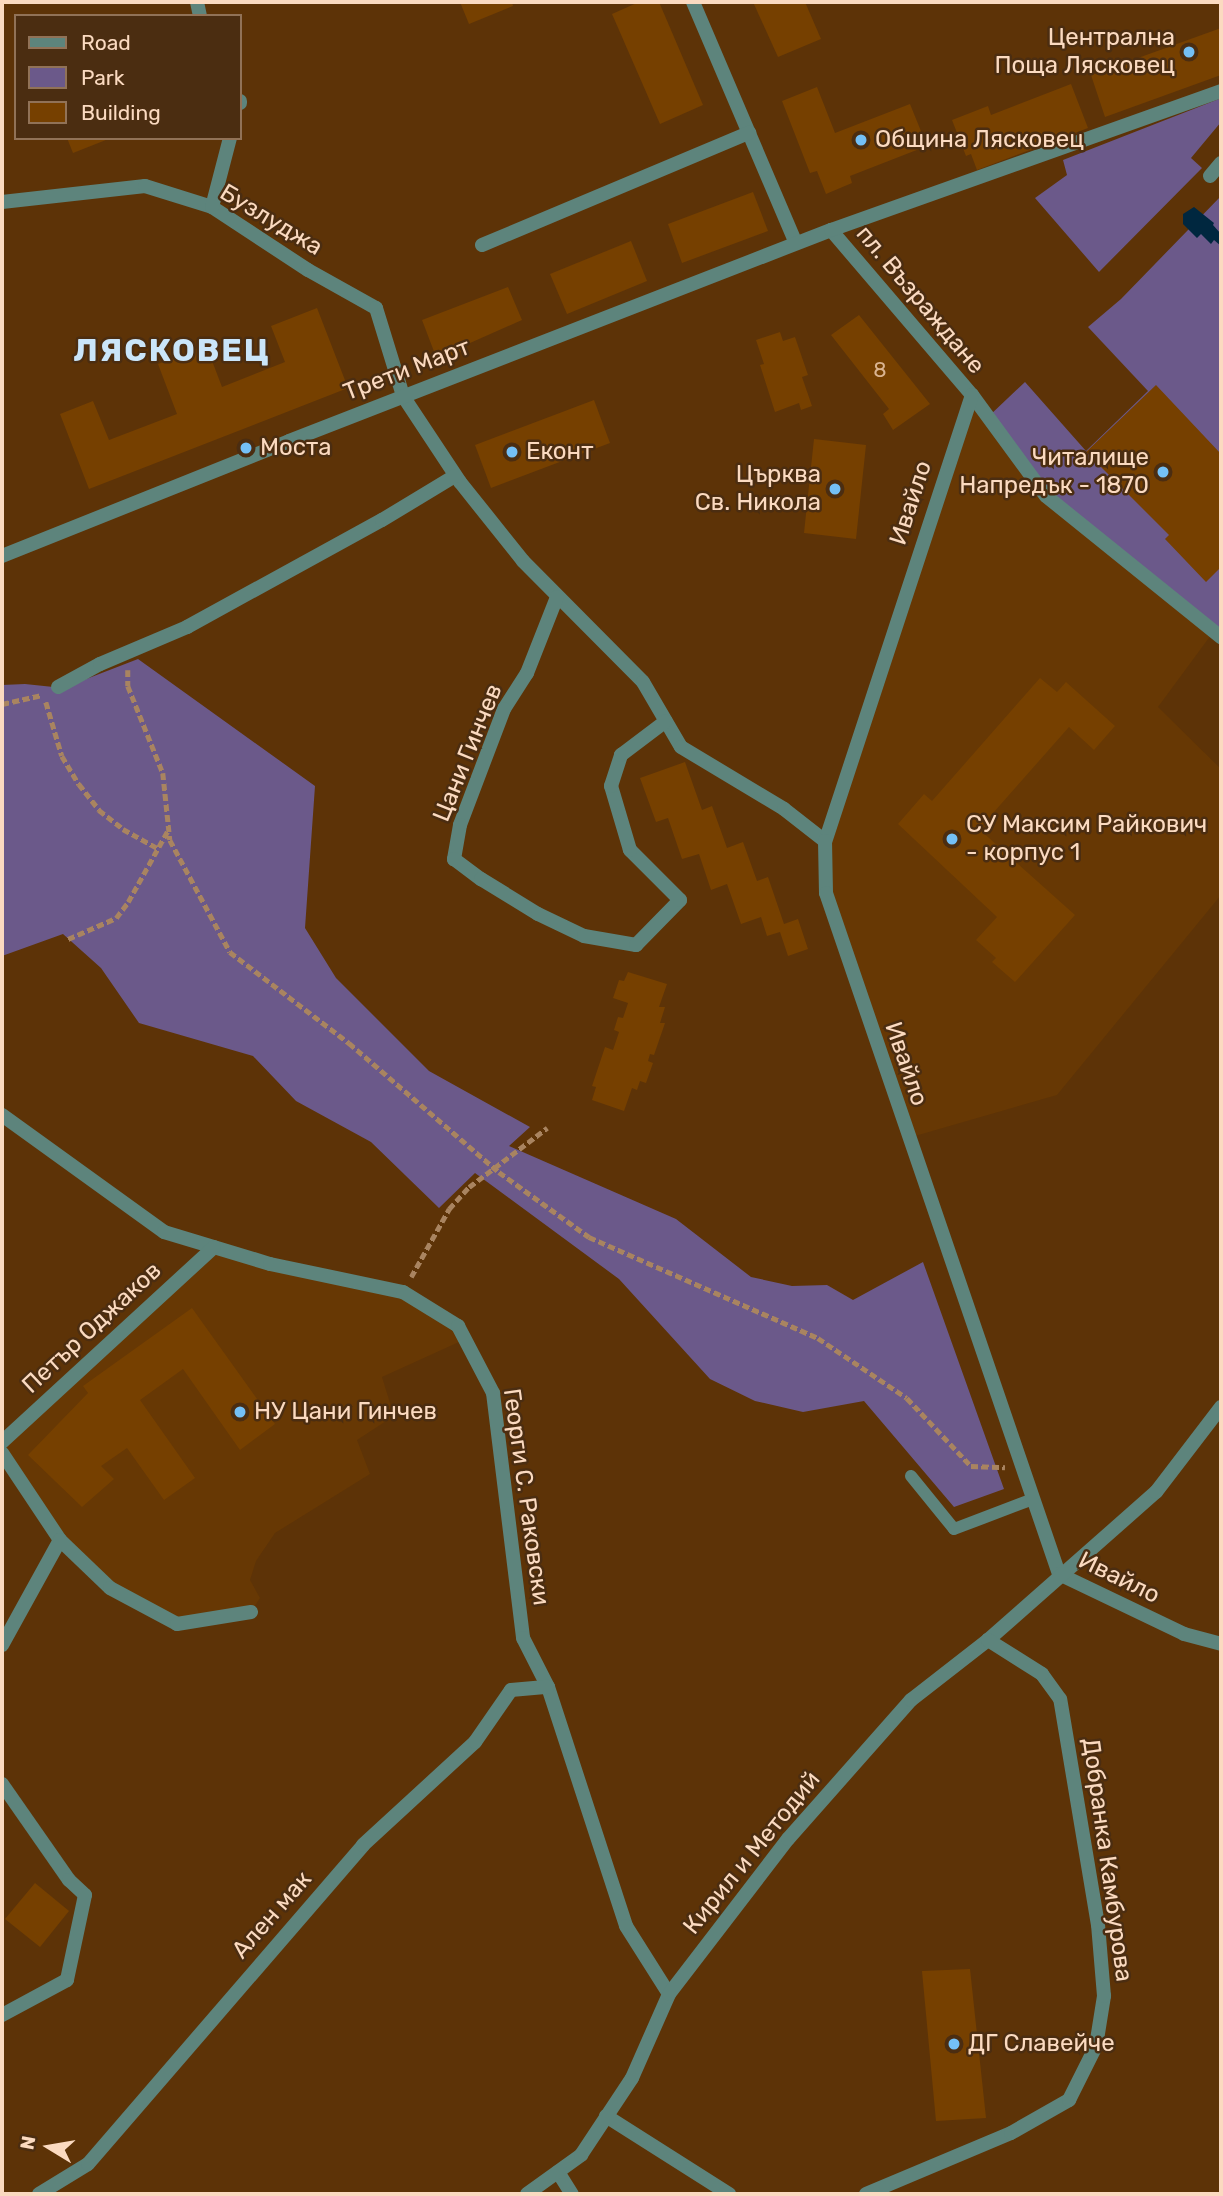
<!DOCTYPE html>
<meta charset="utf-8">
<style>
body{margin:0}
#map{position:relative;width:1223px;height:2196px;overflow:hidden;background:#5d3307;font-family:Rubik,sans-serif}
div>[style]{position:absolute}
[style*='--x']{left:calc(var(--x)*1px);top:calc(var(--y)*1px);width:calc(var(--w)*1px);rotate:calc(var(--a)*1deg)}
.built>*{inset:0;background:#673804}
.green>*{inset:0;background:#6b598a}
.water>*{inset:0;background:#00273f}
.building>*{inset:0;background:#764000}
.path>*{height:4.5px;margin-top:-2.25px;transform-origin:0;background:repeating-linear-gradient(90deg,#a98460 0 7px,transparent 0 10.5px)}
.service>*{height:12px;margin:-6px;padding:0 6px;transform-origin:6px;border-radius:6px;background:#5d847c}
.minor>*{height:14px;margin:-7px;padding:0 7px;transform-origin:7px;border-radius:7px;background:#5d847c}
.tertiary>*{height:14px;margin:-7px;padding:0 7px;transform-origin:7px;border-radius:7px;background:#5d847c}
.dots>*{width:19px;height:19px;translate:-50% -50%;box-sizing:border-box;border:4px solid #4b2d11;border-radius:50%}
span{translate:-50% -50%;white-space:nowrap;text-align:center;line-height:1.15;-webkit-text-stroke:5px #4b2d11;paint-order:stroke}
.number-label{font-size:21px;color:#dab490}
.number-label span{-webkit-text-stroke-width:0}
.poi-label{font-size:24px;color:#fbdac0}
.right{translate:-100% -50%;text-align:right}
.left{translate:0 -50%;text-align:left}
.street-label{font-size:24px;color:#fbdac0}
.district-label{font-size:32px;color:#cae5f9;font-weight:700;letter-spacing:2px}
.frame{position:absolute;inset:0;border:4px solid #fbdac0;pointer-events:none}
.legend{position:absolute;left:14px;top:14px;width:228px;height:126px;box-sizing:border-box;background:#4b2d11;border:2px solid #917257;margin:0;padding:9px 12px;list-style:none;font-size:21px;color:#fbdac0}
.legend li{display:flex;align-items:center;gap:14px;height:35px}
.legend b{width:35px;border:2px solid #917257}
.north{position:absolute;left:14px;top:2112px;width:70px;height:70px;-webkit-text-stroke:5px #4b2d11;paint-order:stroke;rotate:281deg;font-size:19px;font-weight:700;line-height:28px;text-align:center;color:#fbdac0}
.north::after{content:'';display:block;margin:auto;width:24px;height:32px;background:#fbdac0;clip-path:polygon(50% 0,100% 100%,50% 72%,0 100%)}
</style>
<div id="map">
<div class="built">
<div style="clip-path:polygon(975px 399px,1214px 631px,1158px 707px,1221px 769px,1221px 895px,1057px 1095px,908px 1138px,838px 936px,825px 841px)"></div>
<div style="clip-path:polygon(214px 1247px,403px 1292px,458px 1326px,459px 1342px,382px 1377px,394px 1416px,357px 1440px,370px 1474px,275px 1533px,256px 1561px,250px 1580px,260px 1598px,251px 1612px,177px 1624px,110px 1588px,60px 1540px,2px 1442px)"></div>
</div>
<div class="green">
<div style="clip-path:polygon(1219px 99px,1221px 122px,1191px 158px,1202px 168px,1099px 272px,1035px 198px,1067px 175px,1063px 160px)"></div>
<div style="clip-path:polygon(1221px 196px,1221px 630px,1046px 496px,988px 417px,1025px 382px,1086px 451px,1148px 391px,1088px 327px,1121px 299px)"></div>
<div style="clip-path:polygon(138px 659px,315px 786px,305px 928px,336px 978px,429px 1071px,530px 1127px,509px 1146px,676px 1219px,751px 1277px,792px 1286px,827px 1285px,853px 1300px,923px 1262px,1004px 1489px,954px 1507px,864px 1401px,803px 1412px,755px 1401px,710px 1379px,619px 1279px,475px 1173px,439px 1208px,371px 1142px,296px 1101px,253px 1056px,139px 1023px,101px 968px,63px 934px,2px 956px,2px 685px,25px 684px,63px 688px)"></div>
</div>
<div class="water">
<div style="clip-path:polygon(1194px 207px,1214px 223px,1213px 225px,1221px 234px,1221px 246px,1214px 240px,1211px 244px,1201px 234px,1197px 238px,1183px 224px,1183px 214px)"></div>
</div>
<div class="building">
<div style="clip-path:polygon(460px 2px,512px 2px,513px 6px,469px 24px)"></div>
<div style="clip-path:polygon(639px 2px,659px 2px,703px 105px,660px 124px,612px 14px)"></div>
<div style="clip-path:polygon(753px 2px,805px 2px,821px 39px,778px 57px)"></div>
<div style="clip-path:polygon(1221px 28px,1221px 75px,1105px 117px,1091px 75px)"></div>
<div style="clip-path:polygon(1071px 84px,1088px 128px,977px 170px,971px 154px,966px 156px,952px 120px,988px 106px,991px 115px)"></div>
<div style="clip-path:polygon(817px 87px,835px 133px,910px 104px,927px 146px,850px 176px,852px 183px,826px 194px,817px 171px,810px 173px,782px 101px)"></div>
<div style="clip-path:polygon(67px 138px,111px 138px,73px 153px)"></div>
<div style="clip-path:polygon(753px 192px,768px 231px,682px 263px,668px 224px)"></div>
<div style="clip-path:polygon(631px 241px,647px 281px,567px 314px,550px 274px)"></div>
<div style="clip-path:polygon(508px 287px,522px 320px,461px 347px,463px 351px,438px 362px,422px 320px)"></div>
<div style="clip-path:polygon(317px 308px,348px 388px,89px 489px,60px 414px,93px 401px,109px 440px,177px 414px,158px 364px,206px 345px,222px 387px,285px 362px,271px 326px)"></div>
<div style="clip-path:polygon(859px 315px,930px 404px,893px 430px,883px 414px,889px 409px,831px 335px)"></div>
<div style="clip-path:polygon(780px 332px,783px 341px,795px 337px,808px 375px,802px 377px,812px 406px,801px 410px,799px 403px,775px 412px,760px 365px,764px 364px,756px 340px)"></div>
<div style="clip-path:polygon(1156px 385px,1221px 454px,1221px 567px,1206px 582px,1165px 539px,1169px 535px,1086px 452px)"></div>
<div style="clip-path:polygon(594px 400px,610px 443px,491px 488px,475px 445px)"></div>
<div style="clip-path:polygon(814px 439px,866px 445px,856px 539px,804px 533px)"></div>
<div style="clip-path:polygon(1040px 678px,1057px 692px,1066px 682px,1115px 726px,1094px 750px,1069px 727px,979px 829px,1075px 915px,1015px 982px,992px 962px,996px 958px,976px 940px,997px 917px,898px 824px,924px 794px,932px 801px)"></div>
<div style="clip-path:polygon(685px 762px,702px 810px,712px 806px,727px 848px,743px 842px,757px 881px,768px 877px,784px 924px,798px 919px,808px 949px,788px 956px,780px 932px,767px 936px,761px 917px,741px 924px,727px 884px,711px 890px,699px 854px,682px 859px,668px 818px,656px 822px,640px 778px)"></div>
<div style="clip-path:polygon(628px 972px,667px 984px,659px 1007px,665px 1007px,660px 1023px,665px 1023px,654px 1055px,650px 1054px,648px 1061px,653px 1063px,646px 1083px,640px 1081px,637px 1090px,632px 1088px,624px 1111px,592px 1100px,596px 1087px,592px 1086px,605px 1047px,613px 1050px,619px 1032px,614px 1030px,618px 1017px,623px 1018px,628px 1003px,613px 998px,619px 980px,624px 981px)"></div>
<div style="clip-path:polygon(192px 1308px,275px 1424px,240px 1450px,183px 1369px,140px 1400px,195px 1478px,164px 1500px,127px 1448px,101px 1466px,114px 1479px,82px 1507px,28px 1455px,88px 1393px,83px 1386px)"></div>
<div style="clip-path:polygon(35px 1883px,69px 1911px,40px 1947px,5px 1919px)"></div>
<div style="clip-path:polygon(970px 1969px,986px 2118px,936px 2121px,922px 1971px)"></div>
</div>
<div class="path">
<div style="--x:128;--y:670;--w:16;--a:90"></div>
<div style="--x:128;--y:686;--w:94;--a:68.1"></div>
<div style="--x:163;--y:773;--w:67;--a:84"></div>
<div style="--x:170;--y:840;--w:127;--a:61.8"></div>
<div style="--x:230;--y:952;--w:150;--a:37.4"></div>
<div style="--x:349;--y:1043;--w:198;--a:40.7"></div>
<div style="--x:499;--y:1172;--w:111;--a:35.8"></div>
<div style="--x:589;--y:1237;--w:250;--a:23.8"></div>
<div style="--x:818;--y:1338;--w:107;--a:34"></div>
<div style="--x:907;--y:1398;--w:93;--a:46.7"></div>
<div style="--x:971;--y:1466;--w:34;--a:2"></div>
<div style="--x:46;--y:702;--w:56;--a:73.5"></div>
<div style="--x:62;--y:756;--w:33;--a:59"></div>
<div style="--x:79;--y:784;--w:33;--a:52"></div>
<div style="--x:99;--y:810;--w:31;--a:38"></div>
<div style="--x:123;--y:829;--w:39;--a:29"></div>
<div style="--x:2;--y:704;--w:41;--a:-12.7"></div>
<div style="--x:68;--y:939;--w:52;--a:-23.6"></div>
<div style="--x:116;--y:918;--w:20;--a:-53"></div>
<div style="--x:128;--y:902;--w:82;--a:-60.9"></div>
<div style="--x:411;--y:1277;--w:78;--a:-60.8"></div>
<div style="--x:449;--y:1209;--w:30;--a:-48"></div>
<div style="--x:469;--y:1187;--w:98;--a:-37.1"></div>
</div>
<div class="service">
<div style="--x:911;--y:1476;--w:68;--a:50.9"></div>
<div style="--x:954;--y:1529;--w:85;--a:-20.8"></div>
</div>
<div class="minor">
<div style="--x:197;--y:2;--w:14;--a:78"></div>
<div style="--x:693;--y:2;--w:262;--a:66.9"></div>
<div style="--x:240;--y:101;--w:2;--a:90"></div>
<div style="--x:1210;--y:176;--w:17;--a:-50"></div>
<div style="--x:2;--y:202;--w:144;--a:-6.4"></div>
<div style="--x:145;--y:186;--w:70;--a:17.4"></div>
<div style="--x:212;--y:207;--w:115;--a:33.3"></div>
<div style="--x:308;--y:270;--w:78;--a:29.2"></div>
<div style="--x:376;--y:308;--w:92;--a:72.9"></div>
<div style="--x:403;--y:396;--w:103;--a:56.5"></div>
<div style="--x:460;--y:482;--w:101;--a:51.4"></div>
<div style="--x:523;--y:561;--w:170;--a:45.2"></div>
<div style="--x:643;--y:682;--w:75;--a:59.7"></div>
<div style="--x:681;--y:747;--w:120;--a:31"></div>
<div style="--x:784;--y:809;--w:52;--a:38"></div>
<div style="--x:212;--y:207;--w:71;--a:-75.4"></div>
<div style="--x:831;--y:230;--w:217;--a:49.5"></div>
<div style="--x:972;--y:395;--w:125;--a:53.8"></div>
<div style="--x:1046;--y:496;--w:225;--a:38.9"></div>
<div style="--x:482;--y:245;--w:290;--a:-22.8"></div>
<div style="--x:972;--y:395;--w:470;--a:108.2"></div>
<div style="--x:825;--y:841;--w:52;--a:88.9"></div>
<div style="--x:826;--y:893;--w:720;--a:71.11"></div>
<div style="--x:1059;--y:1574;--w:139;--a:25.6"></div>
<div style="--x:1184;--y:1634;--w:38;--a:15"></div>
<div style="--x:557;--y:597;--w:82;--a:111.5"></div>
<div style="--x:527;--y:673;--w:43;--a:122.6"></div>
<div style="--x:504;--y:709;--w:124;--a:110.8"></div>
<div style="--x:460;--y:825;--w:35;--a:100"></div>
<div style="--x:454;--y:859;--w:34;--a:37"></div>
<div style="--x:481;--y:879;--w:67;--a:31.6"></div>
<div style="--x:538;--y:914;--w:51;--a:25.6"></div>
<div style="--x:584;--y:936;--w:53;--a:9.8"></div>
<div style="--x:636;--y:945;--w:63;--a:-45.6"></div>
<div style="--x:680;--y:900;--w:71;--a:-135"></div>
<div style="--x:630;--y:850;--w:67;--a:-106.5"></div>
<div style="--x:611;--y:786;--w:33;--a:-72"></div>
<div style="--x:621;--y:755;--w:56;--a:-37.1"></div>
<div style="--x:58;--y:687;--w:48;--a:-28.7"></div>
<div style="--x:100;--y:664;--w:95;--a:-23"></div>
<div style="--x:187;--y:627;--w:222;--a:-28.8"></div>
<div style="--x:382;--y:520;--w:85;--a:-31.1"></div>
<div style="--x:2;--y:1115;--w:200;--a:35.8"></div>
<div style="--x:164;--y:1232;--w:111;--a:16.8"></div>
<div style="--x:270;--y:1264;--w:136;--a:11.9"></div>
<div style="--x:403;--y:1292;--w:65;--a:31.7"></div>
<div style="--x:458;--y:1326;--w:76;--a:62.4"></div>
<div style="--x:493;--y:1393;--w:247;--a:83"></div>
<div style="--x:523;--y:1638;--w:55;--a:63"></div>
<div style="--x:548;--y:1687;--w:251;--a:71.9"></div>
<div style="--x:626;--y:1926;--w:80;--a:57.7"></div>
<div style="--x:2;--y:1442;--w:288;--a:-42.6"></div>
<div style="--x:2;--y:1453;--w:105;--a:56.3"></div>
<div style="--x:60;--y:1540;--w:120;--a:118.9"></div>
<div style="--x:60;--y:1540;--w:69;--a:43.8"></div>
<div style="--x:110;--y:1588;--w:76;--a:28.2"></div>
<div style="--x:177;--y:1624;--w:75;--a:-9.2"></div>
<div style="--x:2;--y:1784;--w:117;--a:55.1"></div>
<div style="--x:69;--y:1880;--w:22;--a:43"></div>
<div style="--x:85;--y:1895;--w:87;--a:102"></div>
<div style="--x:67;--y:1980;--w:74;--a:151.7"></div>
<div style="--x:606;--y:2116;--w:146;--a:32.4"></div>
<div style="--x:558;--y:2172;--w:26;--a:58"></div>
<div style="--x:39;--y:2194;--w:57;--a:-31.5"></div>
<div style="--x:88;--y:2164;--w:421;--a:-49.2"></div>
<div style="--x:363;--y:1845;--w:152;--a:-42.6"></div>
<div style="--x:475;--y:1742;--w:63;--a:-55.3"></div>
<div style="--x:511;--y:1690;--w:37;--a:-5"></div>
<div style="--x:527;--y:2194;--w:67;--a:-35.8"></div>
<div style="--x:581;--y:2155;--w:92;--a:-56.5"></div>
<div style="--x:632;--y:2078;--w:92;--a:-66.2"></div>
<div style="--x:669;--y:1994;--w:195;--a:-52.5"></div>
<div style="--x:788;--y:1839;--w:186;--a:-48.5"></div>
<div style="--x:911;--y:1700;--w:98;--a:-37.9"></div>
<div style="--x:988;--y:1640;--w:224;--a:-41.4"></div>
<div style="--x:1156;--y:1492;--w:107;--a:-52.6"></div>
<div style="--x:866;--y:2194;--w:157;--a:-22.8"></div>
<div style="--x:1011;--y:2133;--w:67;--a:-29.6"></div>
<div style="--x:1069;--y:2100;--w:60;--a:-63.4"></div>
<div style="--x:1096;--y:2046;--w:51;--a:-80.9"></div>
<div style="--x:1104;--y:1996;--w:71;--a:-94.8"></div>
<div style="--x:1098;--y:1925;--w:229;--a:-99.5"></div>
<div style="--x:1060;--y:1699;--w:31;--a:-126"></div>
<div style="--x:1042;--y:1674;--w:64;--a:-147.8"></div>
</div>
<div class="tertiary">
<div style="--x:2;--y:556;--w:309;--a:-21.8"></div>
<div style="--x:289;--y:441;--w:582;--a:-21.27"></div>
<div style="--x:831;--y:230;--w:414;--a:-19.6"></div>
</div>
<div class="dots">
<div style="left:1189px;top:52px;background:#74c0f6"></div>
<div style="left:861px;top:140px;background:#74c0f6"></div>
<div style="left:246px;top:448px;background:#74c0f6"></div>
<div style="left:512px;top:452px;background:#74c0f6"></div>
<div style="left:1163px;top:472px;background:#74c0f6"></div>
<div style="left:835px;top:489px;background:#74c0f6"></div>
<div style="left:952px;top:839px;background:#74c0f6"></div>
<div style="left:240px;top:1412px;background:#74c0f6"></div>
<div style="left:954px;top:2044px;background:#74c0f6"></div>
</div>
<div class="number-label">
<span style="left:880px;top:370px">8</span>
</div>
<div class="poi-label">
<span class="right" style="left:1175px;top:52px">Централна<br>Поща Лясковец</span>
<span class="left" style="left:875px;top:140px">Община Лясковец</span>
<span class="left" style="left:260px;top:448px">Моста</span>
<span class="left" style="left:526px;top:452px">Еконт</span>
<span class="right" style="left:1149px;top:472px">Читалище<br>Напредък - 1870</span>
<span class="right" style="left:821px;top:489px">Църква<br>Св. Никола</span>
<span class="left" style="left:966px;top:839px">СУ Максим Райкович<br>- корпус 1</span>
<span class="left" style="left:254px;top:1412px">НУ Цани Гинчев</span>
<span class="left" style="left:968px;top:2044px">ДГ Славейче</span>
</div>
<div class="street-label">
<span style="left:271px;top:220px;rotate:31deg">Бузлуджа</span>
<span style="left:920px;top:300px;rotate:50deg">пл. Възраждане</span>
<span style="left:407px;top:370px;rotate:-21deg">Трети Март</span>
<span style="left:911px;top:503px;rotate:-72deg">Ивайло</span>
<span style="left:468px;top:753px;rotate:-68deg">Цани Гинчев</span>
<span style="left:906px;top:1064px;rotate:71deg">Ивайло</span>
<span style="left:92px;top:1328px;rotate:-43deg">Петър Оджаков</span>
<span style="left:526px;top:1497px;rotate:82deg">Георги С. Раковски</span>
<span style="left:1119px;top:1578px;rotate:26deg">Ивайло</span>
<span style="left:752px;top:1853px;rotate:-51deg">Кирил и Методий</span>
<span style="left:1107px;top:1860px;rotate:82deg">Добранка Камбурова</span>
<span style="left:272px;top:1915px;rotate:-49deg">Ален мак</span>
</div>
<div class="district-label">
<span style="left:172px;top:350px">ЛЯСКОВЕЦ</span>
</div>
<div class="frame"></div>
<ul class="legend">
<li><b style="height:9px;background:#5d847c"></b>Road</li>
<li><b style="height:19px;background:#6b598a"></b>Park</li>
<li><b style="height:19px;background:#764000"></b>Building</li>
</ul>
<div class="north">N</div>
</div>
